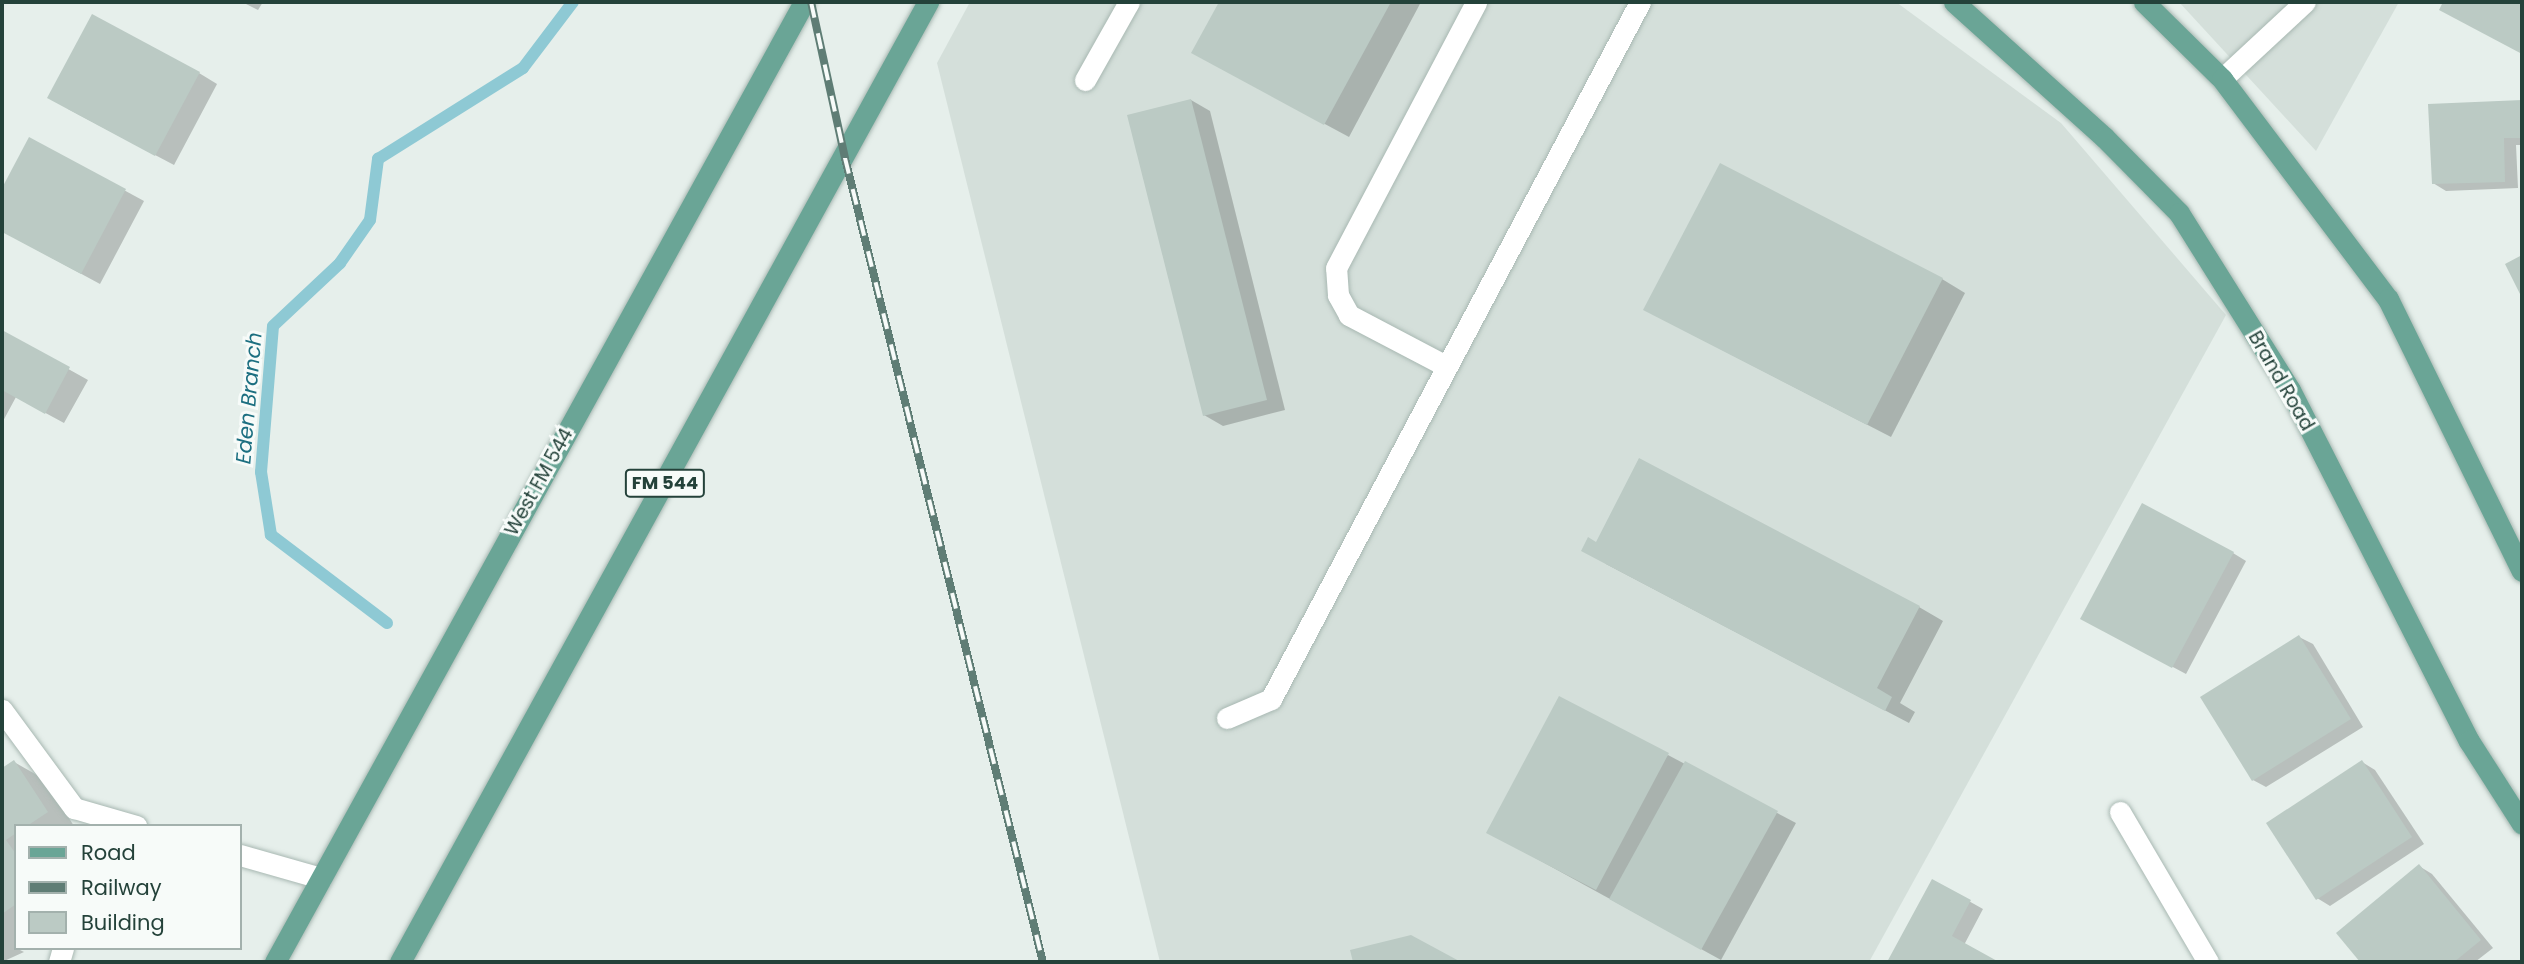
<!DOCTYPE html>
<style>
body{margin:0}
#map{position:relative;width:2524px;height:964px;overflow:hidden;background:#e6efeb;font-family:Poppins,sans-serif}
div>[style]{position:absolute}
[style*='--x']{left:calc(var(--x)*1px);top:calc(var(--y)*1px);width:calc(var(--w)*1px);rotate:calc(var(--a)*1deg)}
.built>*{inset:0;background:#d4dfda}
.shadow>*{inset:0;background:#0003}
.stream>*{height:12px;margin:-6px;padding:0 6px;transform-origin:6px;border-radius:6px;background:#8ec9d4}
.building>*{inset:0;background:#bbcac4}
.roads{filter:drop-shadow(0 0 2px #a8b8b2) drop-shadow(0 0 2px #a8b8b2)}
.minor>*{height:21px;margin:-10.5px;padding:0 10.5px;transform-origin:10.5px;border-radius:10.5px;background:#fff}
.major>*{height:21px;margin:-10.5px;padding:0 10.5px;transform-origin:10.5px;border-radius:10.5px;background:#6aa596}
.rail>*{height:8px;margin-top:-4px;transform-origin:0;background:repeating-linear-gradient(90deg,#f7fbf9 0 16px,#5f7d75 0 32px);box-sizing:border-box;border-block:2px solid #5f7d75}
span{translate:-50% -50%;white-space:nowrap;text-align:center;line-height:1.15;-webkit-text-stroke:6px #f7fbf9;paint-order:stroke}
.shield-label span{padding:2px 5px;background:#f7fbf9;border:2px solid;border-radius:5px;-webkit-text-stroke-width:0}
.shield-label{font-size:18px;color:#24423a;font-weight:700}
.street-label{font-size:19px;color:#24423a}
.water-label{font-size:21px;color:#1c6f80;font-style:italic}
.frame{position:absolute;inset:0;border:4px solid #24423a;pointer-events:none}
.legend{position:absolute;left:14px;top:824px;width:228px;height:126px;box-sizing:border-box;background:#f7fbf9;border:2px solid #a3b1ad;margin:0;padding:9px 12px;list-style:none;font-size:21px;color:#24423a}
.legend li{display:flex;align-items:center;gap:14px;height:35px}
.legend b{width:35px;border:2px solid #a3b1ad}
</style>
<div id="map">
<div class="built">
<div style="clip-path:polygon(970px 2px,1896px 2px,2061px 123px,2226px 315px,1869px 962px,1160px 962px,937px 63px)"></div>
<div style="clip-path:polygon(2179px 2px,2399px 2px,2316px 151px)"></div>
</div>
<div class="shadow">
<div style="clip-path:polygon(242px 2px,263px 2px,258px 10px)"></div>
<div style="clip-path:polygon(1221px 2px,1421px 2px,1349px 137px,1193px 53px)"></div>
<div style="clip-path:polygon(2445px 2px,2522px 2px,2522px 53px,2441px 9px)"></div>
<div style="clip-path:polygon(199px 73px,217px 84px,174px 165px,68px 109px)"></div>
<div style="clip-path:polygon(1191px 100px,1210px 111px,1285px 410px,1223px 426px,1204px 415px)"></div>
<div style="clip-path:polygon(2522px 102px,2522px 145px,2516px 145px,2518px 188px,2446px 191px,2433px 183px,2430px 105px)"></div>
<div style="clip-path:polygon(30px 139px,144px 201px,100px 284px,2px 231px,2px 192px)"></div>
<div style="clip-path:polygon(1942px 279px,1965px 293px,1891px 437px,1645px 310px)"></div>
<div style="clip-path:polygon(2px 332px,88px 380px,64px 423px,16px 397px,2px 423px)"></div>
<div style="clip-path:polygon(1597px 544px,1919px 607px,1943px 621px,1900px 703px,1915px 712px,1909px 723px,1606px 564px)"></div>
<div style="clip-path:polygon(2233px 553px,2246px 561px,2186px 674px,2096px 626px)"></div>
<div style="clip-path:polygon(2299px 637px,2313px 644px,2363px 727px,2266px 787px,2253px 780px)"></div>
<div style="clip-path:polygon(1668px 755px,1796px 823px,1721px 960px,1508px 843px)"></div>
<div style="clip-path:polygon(14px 762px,44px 779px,74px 826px,16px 826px,16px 948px,24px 952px,2px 962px,2px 770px)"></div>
<div style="clip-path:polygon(2362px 762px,2375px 770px,2424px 844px,2330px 906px,2317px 898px)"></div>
<div style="clip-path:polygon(2419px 866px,2432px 874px,2493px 948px,2475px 962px,2362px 962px,2338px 933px)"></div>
<div style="clip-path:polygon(1933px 881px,1983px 909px,1964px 945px,1996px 962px,1889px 962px)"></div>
<div style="clip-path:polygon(1410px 937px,1457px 962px,1354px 962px,1352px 951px)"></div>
</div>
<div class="stream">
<div style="--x:387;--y:623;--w:146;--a:-142.8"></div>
<div style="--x:271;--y:535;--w:64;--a:-99"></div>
<div style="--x:261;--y:472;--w:146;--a:-85.3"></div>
<div style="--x:273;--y:326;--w:92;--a:-43.2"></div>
<div style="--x:340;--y:263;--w:52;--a:-55.1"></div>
<div style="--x:370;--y:220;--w:62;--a:-82.5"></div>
<div style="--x:378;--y:159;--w:171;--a:-32.1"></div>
<div style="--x:523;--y:68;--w:83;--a:-52.9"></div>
</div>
<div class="building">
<div style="clip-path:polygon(1219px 2px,1391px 2px,1324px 125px,1191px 53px)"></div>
<div style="clip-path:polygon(2443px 2px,2522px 2px,2522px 54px,2439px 10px)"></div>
<div style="clip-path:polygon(92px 14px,200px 72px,155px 156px,47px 98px)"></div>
<div style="clip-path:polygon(1191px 99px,1267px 400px,1203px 416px,1127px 115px)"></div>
<div style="clip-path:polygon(2522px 100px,2522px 138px,2504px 138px,2505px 182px,2432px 184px,2428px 104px)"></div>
<div style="clip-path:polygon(29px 137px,126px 189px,81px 274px,2px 232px,2px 188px)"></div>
<div style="clip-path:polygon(1720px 163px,1943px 278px,1867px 425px,1643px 310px)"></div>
<div style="clip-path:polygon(2522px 255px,2522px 298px,2505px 264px)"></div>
<div style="clip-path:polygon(2px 330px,70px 367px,45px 414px,2px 390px)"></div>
<div style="clip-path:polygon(1639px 458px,1920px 606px,1877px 688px,1892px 697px,1885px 711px,1581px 551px,1588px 537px,1596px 542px)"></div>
<div style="clip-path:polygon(2142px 503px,2234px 552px,2172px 668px,2080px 619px)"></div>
<div style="clip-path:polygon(2299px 635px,2351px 719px,2252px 781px,2200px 697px)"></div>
<div style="clip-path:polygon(1559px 696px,1669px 753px,1596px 890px,1486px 833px)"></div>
<div style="clip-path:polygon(14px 760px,48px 812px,27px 826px,16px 826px,16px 833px,6px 840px,16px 854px,16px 904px,2px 914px,2px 768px)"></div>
<div style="clip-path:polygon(2362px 760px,2412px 837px,2316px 900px,2266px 823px)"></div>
<div style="clip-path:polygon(1685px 761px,1778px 811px,1701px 950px,1609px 899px)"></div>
<div style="clip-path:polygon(2419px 864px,2481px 940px,2454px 962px,2360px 962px,2336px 933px)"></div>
<div style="clip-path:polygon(1932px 879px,1971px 900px,1952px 936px,1999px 962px,1887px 962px)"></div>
<div style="clip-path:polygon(1411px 935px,1461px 962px,1353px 962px,1350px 950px)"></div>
</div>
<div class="roads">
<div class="minor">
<div style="--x:2222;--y:79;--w:113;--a:-42.9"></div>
<div style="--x:1085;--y:80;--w:90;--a:-60.6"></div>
<div style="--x:1446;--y:366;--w:110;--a:-152.3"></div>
<div style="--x:1349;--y:315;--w:23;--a:-119"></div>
<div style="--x:1338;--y:295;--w:27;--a:-94"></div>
<div style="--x:1336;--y:268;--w:301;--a:-62.2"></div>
<div style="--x:2;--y:710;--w:122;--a:53.7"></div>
<div style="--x:74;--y:808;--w:65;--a:16.2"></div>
<div style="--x:1227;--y:718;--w:48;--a:-23.4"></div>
<div style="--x:1271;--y:699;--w:789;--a:-62.1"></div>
<div style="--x:2120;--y:812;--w:174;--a:59.6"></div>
<div style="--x:240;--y:855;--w:84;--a:15.9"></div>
<div style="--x:59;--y:962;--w:15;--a:-74"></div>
</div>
<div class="major">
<div style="--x:1954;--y:2;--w:203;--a:42"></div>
<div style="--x:2105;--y:138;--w:105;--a:45.4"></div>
<div style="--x:2179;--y:213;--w:209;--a:57.9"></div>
<div style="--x:2290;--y:390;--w:394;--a:63"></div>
<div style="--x:2469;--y:741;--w:98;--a:57.4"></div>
<div style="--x:2144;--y:2;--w:110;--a:44.6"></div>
<div style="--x:2222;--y:79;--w:276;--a:53"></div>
<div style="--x:2388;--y:299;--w:303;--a:63.8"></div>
<div style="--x:275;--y:962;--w:1096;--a:-61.14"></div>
<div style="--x:400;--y:962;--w:1096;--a:-61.19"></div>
</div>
</div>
<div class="rail">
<div style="--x:811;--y:2;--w:160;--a:77.7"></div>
<div style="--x:845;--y:158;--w:828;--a:76.17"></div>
</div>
<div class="shield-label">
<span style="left:665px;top:483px">FM 544</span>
</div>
<div class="street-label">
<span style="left:2281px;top:381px;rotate:60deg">Brand Road</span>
<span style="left:539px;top:482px;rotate:-61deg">West FM 544</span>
</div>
<div class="water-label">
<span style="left:249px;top:398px;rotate:-85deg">Eden Branch</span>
</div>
<div class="frame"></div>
<ul class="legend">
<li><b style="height:9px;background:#6aa596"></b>Road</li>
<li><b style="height:9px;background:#5f7d75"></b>Railway</li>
<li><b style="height:19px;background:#bbcac4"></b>Building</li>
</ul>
</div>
